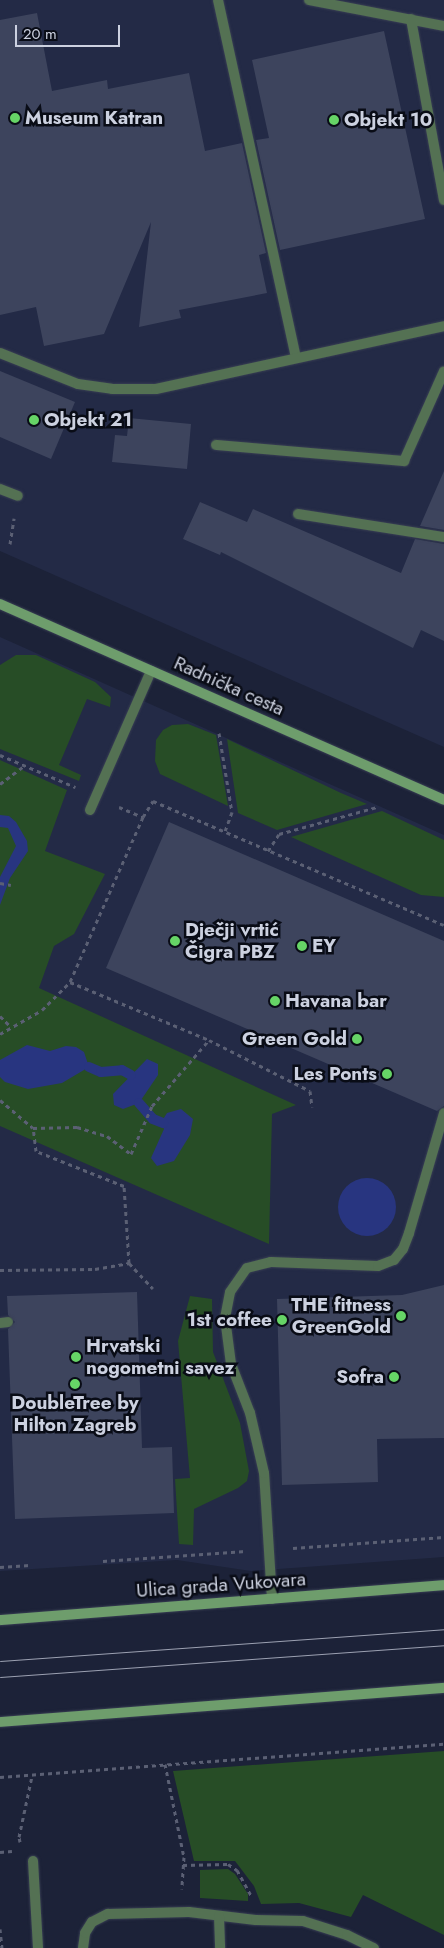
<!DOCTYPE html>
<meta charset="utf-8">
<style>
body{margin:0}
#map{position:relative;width:444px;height:1948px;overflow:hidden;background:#1c2238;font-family:Jost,sans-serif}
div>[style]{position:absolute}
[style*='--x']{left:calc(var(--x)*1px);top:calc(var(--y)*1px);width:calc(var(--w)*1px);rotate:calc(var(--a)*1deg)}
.built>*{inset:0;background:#232a46}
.green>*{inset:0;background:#274d26}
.water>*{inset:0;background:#283580}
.round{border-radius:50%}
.stream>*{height:10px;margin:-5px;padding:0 5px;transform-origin:5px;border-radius:5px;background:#283580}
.building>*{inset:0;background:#3d445d}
.path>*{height:3px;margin-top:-1.5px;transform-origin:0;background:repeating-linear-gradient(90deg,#5b6074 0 4px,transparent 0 8px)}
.roads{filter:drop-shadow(0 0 1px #383e53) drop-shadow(0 0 1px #383e53)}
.lane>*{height:10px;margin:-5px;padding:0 5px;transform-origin:5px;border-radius:5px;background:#547153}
.street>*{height:10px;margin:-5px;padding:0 5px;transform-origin:5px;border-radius:5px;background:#547153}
.secondary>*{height:10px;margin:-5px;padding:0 5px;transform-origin:5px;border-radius:5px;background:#6e9d6c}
.tram>*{height:1px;margin:-0.5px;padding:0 0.5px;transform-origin:0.5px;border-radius:0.5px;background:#9ca1b2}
.dots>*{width:14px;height:14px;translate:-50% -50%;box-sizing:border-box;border:2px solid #090c16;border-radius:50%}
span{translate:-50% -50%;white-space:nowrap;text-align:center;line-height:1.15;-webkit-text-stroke:5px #090c16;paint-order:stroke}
.poi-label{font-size:19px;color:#ccd1e0;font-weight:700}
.left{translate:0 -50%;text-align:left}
.right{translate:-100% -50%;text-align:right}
.street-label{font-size:19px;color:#ccd1e0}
.scale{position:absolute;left:15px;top:25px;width:105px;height:22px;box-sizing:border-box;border:2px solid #ccd1e0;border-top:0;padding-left:6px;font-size:15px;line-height:18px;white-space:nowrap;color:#ccd1e0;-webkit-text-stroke:4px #090c16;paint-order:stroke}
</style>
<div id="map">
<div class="built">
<div style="clip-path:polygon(0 0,444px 0,444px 747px,0 551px)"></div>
<div style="clip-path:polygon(0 637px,444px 835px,444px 1557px,251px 1571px,177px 1560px,0 1571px)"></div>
</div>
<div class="green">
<div style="clip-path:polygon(16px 655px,36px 655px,95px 682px,111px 697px,110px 707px,87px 699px,59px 765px,81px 775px,79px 781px,0 749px,0 665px)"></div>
<div style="clip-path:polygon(188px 724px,216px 735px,228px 806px,160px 774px,155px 761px,156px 740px,163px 730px,172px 725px)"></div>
<div style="clip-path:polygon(227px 739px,341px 793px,367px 804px,277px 830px,238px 813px)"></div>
<div style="clip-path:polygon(0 760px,67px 790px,45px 851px,105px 874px,74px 934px,54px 946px,39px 988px,296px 1105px,272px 1114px,269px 1244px,0 1126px)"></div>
<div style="clip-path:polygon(382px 811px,444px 840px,444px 897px,421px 895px,291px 837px)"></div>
<div style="clip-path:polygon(190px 1296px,212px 1299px,213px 1352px,240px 1423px,249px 1471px,247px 1481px,238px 1488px,194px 1509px,193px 1545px,179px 1544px,175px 1479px,190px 1478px,178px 1341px)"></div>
<div style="clip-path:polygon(444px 1751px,444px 1935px,363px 1895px,351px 1917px,299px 1903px,261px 1904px,254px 1886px,235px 1861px,194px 1861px,173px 1771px)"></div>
<div style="clip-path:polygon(228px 1869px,235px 1874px,248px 1894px,248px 1901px,200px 1898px,200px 1870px)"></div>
</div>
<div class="water">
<div style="clip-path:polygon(0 815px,9px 816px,16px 822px,27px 841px,28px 851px,10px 878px,0 905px,0 877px,16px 846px,8px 828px,0 827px)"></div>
<div style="clip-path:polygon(27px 1045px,50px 1051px,66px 1046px,76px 1047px,84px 1052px,89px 1067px,62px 1083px,28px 1089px,5px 1082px,0 1077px,0 1060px)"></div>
<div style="clip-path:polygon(147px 1059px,158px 1064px,158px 1075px,139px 1103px,123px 1109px,114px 1105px,113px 1094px)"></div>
<div style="clip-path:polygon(181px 1109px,193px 1119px,190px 1135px,174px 1161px,157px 1166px,151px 1158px,164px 1129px,162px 1121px,167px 1113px)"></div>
<div class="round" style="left:338px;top:1178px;width:58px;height:58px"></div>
</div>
<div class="stream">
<div style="--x:89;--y:1067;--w:13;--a:23"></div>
<div style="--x:101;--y:1072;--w:21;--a:-5"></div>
<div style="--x:122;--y:1070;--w:10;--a:29"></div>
<div style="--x:139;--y:1103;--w:21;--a:49"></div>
<div style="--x:153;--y:1119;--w:11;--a:22"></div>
</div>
<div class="building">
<div style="clip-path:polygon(37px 13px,52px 91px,107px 80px,108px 89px,189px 73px,205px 151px,242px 143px,266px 253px,259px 255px,267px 293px,179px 310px,181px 318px,139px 327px,151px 222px,104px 334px,44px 346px,36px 307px,0 315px,0 20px)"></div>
<div style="clip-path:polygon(384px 31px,425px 219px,280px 250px,256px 140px,269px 138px,252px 60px)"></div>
<div style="clip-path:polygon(0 371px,75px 402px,51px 459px,0 437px)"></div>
<div style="clip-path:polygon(129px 418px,191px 424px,187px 469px,112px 462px,115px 435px,127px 436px)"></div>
<div style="clip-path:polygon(444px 471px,444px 530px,420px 526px)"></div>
<div style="clip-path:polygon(200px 502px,247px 522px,253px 509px,401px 573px,415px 539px,444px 544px,444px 641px,421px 630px,413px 648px,221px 552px,220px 555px,183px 539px)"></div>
<div style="clip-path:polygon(169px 822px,444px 941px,444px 1106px,437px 1111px,106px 968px)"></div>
<div style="clip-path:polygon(444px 1285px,444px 1438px,377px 1439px,378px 1482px,282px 1485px,277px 1299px,402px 1295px)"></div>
<div style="clip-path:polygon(137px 1292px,142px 1448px,172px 1447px,174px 1513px,15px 1519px,8px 1329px,15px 1322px,8px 1315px,7px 1296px)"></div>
</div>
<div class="path">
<div style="--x:10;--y:544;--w:26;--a:-81"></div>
<div style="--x:219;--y:733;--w:80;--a:80.7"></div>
<div style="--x:232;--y:812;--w:20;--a:110"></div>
<div style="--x:0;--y:755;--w:82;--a:23.1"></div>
<div style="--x:0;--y:784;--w:31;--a:-37"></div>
<div style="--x:119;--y:807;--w:26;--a:23"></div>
<div style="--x:143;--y:817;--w:19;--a:-58"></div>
<div style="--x:153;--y:801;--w:316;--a:23.1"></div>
<div style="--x:143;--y:817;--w:180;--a:113.9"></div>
<div style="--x:70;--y:982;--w:151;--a:22.6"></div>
<div style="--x:209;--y:1040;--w:113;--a:26.8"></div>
<div style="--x:310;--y:1091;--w:16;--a:83"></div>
<div style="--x:268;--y:851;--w:20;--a:-57"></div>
<div style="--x:279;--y:834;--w:102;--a:-15.4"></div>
<div style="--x:0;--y:883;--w:11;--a:10"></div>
<div style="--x:0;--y:1016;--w:14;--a:45"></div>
<div style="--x:0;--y:1034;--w:48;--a:-29.7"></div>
<div style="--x:42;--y:1010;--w:40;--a:-45"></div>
<div style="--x:0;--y:1100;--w:43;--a:40.3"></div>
<div style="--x:33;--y:1128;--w:44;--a:-1.3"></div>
<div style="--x:77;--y:1127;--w:31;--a:17"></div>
<div style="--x:107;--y:1136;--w:30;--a:37"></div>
<div style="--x:131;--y:1154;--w:52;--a:-66.4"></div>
<div style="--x:152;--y:1106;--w:87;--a:-49.2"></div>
<div style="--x:129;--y:1263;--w:35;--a:47"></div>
<div style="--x:0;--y:1270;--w:95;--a:-0.6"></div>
<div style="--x:95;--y:1269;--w:35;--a:-10"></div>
<div style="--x:129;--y:1263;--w:77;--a:-93.7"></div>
<div style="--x:124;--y:1186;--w:95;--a:-158.3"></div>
<div style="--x:36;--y:1151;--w:23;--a:-97"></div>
<div style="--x:293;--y:1548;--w:151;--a:-4.2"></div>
<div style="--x:103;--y:1561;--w:143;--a:-4"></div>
<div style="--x:0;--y:1567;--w:30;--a:-4"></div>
<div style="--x:165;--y:1764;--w:95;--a:78.5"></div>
<div style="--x:184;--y:1857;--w:32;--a:94"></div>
<div style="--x:0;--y:1777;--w:445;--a:-4.3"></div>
<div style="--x:20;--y:1842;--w:5;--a:-101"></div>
<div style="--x:19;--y:1837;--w:62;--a:-78"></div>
<div style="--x:0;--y:1852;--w:12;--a:-5"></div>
<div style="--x:183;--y:1865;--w:45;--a:-1.3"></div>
<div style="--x:228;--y:1864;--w:11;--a:34"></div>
<div style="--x:237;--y:1870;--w:29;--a:61"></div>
<div style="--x:0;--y:1929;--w:19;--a:84"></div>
</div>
<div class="roads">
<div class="lane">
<div style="--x:218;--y:0;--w:366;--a:77.7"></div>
<div style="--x:309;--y:0;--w:137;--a:10.9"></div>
<div style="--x:411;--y:19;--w:184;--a:79.7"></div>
<div style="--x:0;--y:353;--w:84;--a:21.7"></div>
<div style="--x:78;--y:384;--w:34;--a:8"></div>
<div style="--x:112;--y:389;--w:44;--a:0"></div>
<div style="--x:156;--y:389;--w:295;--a:-12.3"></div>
<div style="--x:216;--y:445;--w:189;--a:4.9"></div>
<div style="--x:404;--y:461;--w:98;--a:-66"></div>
<div style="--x:0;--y:489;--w:19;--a:21"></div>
<div style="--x:298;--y:514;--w:148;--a:9"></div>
<div style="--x:90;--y:810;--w:152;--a:-66.3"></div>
<div style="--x:0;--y:1323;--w:8;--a:-7"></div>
<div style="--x:272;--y:1599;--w:126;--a:-93.6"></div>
<div style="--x:264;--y:1473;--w:62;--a:-103.1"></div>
<div style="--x:250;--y:1413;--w:53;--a:-111.2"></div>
<div style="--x:231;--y:1364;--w:46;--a:-97.4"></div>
<div style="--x:225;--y:1318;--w:26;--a:-79"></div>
<div style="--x:230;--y:1292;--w:29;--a:-55"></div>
<div style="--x:247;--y:1268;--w:25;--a:-14"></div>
<div style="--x:271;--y:1262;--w:107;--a:2.1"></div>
<div style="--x:378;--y:1266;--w:17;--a:-21"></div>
<div style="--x:394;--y:1260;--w:14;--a:-51"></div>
<div style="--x:403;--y:1249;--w:17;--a:-69"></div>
<div style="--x:409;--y:1233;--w:125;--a:-73.7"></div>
<div style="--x:33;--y:1861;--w:87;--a:86.7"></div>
<div style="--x:83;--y:1948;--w:15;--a:-82"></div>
<div style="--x:85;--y:1933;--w:13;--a:-58"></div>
<div style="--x:92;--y:1922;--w:18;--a:-27"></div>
<div style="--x:108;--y:1914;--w:81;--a:-1.4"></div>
<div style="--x:189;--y:1912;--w:67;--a:6.8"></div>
<div style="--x:256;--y:1920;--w:47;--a:1.2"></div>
<div style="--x:303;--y:1921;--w:46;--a:17.7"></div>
<div style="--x:347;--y:1935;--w:30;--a:26"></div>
</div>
<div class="street">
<div style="--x:219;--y:1916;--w:32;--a:88"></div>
</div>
<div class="secondary">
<div style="--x:0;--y:604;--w:485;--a:23.8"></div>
<div style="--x:0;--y:1620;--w:445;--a:-4.5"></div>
<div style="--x:0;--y:1722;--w:445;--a:-4.4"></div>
</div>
</div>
<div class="tram">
<div style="--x:0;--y:1661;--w:445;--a:-4.1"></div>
<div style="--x:0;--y:1677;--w:445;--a:-4.1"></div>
</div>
<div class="dots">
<div style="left:15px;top:118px;background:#66d466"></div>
<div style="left:334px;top:120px;background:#66d466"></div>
<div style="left:34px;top:420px;background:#66d466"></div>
<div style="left:175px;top:941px;background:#66d466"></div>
<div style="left:302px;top:946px;background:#66d466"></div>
<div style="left:275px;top:1001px;background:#66d466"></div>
<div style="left:357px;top:1039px;background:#66d466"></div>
<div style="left:387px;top:1074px;background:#66d466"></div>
<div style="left:401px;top:1316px;background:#66d466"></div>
<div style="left:282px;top:1320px;background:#66d466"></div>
<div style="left:76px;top:1357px;background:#66d466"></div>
<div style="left:394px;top:1377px;background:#66d466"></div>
<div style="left:75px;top:1384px;background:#66d466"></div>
</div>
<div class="poi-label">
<span class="left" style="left:25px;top:118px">Museum Katran</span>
<span class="left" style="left:344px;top:120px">Objekt 10</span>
<span class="left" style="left:44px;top:420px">Objekt 21</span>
<span class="left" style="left:185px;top:941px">Dječji vrtić<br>Čigra PBZ</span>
<span class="left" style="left:312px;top:946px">EY</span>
<span class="left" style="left:285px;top:1001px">Havana bar</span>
<span class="right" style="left:347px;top:1039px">Green Gold</span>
<span class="right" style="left:377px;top:1074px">Les Ponts</span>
<span class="right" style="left:391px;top:1316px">THE fitness<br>GreenGold</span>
<span class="right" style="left:272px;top:1320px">1st coffee</span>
<span class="left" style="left:86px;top:1357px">Hrvatski<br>nogometni savez</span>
<span class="right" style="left:384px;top:1377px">Sofra</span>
<span style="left:75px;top:1414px">DoubleTree by<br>Hilton Zagreb</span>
</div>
<div class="street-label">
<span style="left:229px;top:686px;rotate:24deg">Radnička cesta</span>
<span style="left:221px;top:1585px;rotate:-4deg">Ulica grada Vukovara</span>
</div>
<div class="scale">20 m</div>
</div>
